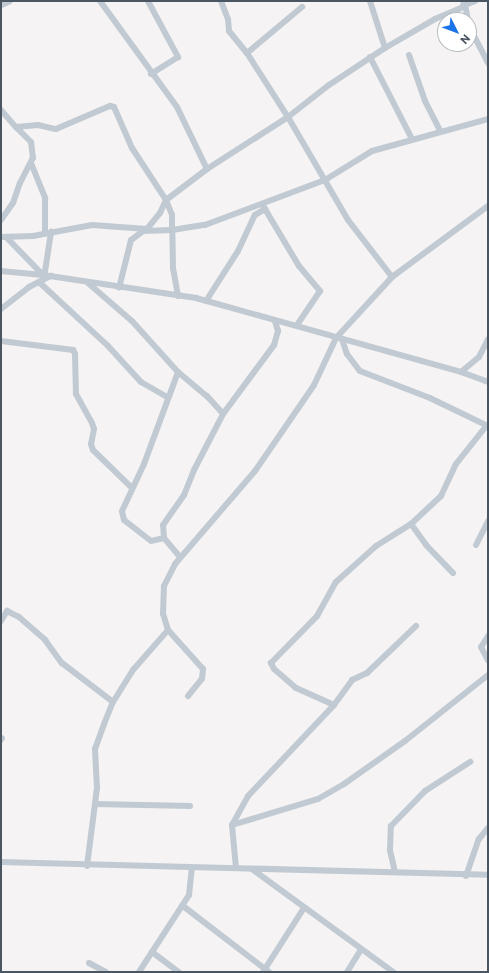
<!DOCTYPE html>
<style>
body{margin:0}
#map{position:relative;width:489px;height:973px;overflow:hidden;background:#f5f3f3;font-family:Commissioner,sans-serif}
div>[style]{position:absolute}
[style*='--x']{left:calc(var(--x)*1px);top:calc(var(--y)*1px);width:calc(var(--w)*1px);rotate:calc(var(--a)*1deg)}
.minor>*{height:6px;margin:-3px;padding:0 3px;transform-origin:3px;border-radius:3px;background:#c1cad2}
.tertiary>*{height:7px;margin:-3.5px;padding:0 3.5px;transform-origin:3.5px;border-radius:3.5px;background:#c1cad2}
span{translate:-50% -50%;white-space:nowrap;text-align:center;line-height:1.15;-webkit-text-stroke:3.5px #fff;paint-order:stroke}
.frame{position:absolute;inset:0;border:2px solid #4a5661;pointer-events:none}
.north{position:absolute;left:437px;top:12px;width:40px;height:40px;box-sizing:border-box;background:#fff;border:1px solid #b7bbc0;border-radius:50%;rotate:132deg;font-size:11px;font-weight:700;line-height:16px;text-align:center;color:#4a5661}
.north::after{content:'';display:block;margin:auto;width:14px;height:18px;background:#1a73e8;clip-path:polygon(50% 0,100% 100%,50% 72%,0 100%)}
</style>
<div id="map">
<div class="minor">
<div style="--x:100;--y:1;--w:131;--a:54"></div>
<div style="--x:177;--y:107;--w:69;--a:64.2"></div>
<div style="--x:148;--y:1;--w:64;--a:61.8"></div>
<div style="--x:178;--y:57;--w:32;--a:148"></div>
<div style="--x:221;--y:1;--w:19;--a:69"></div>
<div style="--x:228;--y:19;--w:12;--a:85"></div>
<div style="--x:229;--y:31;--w:28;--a:51"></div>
<div style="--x:247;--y:53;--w:76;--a:57.4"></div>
<div style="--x:288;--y:117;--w:52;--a:-38"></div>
<div style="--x:329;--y:85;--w:67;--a:-33.5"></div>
<div style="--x:385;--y:48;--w:49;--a:-107.7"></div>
<div style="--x:468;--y:20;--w:15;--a:-101"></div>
<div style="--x:465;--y:5;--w:11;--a:-22"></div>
<div style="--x:469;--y:26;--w:42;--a:62.8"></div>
<div style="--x:385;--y:48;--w:58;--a:-30.1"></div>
<div style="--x:435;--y:19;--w:30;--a:-23"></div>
<div style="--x:463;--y:7;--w:6;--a:-81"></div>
<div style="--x:247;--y:53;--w:72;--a:-39.9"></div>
<div style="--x:409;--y:55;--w:49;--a:70.8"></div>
<div style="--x:425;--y:101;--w:34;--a:63"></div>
<div style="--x:370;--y:57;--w:92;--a:62.9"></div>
<div style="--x:1;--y:110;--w:23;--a:49"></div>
<div style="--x:16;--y:127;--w:22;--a:-5"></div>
<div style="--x:38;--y:125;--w:18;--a:13"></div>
<div style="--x:56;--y:129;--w:59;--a:-23.1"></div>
<div style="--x:110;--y:106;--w:4;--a:14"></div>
<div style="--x:114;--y:107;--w:45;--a:66.3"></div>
<div style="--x:132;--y:148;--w:62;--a:56.8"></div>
<div style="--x:166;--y:200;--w:16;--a:68"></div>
<div style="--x:172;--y:215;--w:15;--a:90"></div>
<div style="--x:172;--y:230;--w:29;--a:178"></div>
<div style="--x:143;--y:231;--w:15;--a:143"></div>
<div style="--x:131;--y:240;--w:49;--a:104"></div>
<div style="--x:31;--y:163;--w:38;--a:68"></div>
<div style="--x:45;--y:198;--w:35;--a:90"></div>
<div style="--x:262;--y:204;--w:72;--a:59.2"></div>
<div style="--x:299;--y:266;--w:33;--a:50"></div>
<div style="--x:320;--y:291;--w:41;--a:124.1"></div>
<div style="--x:1;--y:220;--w:21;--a:-55"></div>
<div style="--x:13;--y:203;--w:21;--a:-71"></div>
<div style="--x:20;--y:183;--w:28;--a:-63"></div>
<div style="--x:33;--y:158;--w:16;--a:-97"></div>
<div style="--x:31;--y:142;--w:21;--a:-135"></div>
<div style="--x:1;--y:237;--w:32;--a:-2"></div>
<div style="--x:33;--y:236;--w:60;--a:-10.6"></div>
<div style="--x:92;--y:225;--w:55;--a:4.2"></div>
<div style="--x:147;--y:229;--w:21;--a:-51"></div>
<div style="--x:160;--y:213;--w:14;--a:-65"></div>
<div style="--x:166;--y:200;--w:51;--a:-37.1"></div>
<div style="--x:207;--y:169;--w:96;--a:-32.7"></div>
<div style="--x:288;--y:117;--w:119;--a:59.8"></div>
<div style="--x:348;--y:220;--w:72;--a:52.3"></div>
<div style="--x:1;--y:271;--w:42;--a:5.4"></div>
<div style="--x:43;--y:275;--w:53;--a:-134.2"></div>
<div style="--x:43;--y:275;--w:155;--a:8.5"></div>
<div style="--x:196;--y:298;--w:275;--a:15.6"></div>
<div style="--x:461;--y:372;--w:29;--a:20"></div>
<div style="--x:44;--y:278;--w:47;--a:-81.3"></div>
<div style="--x:39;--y:282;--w:94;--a:42.8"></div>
<div style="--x:108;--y:346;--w:49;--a:47.5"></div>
<div style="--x:141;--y:382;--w:30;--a:30"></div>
<div style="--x:88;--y:283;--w:58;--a:40.8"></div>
<div style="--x:132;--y:321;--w:69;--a:48"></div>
<div style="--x:178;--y:372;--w:38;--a:40"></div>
<div style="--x:207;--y:396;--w:24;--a:48"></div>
<div style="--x:178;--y:296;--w:27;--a:-100"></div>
<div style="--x:173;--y:269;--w:39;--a:-91"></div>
<div style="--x:172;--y:230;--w:33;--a:-9"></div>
<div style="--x:205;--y:225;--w:128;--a:-20.6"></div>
<div style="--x:325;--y:180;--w:55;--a:-31.7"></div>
<div style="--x:372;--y:151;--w:120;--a:-15.4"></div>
<div style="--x:206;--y:301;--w:59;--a:-57.4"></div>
<div style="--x:238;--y:251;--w:40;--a:-65"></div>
<div style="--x:255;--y:215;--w:12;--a:-31"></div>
<div style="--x:1;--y:309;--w:36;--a:-38"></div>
<div style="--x:29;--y:287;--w:25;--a:-27"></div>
<div style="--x:342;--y:339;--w:16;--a:72"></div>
<div style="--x:347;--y:354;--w:21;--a:53"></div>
<div style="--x:360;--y:371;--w:75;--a:21.1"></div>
<div style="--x:430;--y:398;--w:64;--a:25.8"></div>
<div style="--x:1;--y:341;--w:73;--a:7.1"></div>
<div style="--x:73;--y:350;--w:4;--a:63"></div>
<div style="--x:75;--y:354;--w:40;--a:88.6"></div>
<div style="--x:76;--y:394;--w:33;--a:61"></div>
<div style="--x:92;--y:423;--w:6;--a:72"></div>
<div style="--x:94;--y:429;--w:15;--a:101"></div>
<div style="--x:91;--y:444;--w:6;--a:72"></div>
<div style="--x:93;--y:450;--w:54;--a:44.3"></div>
<div style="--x:461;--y:372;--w:23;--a:-40"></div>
<div style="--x:479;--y:357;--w:20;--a:-63"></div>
<div style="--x:411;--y:524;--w:26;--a:54"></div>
<div style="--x:426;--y:545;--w:39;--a:46"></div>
<div style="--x:164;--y:538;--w:13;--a:167"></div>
<div style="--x:151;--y:541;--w:34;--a:-142"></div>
<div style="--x:124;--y:520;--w:9;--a:-103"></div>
<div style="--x:122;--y:511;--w:52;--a:-64.9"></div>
<div style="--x:144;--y:464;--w:98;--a:-69.7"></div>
<div style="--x:476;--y:545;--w:27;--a:-63"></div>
<div style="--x:180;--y:557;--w:25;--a:-130"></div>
<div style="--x:164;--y:538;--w:13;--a:-94"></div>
<div style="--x:163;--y:525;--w:37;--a:-55"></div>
<div style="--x:184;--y:495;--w:27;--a:-68"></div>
<div style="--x:194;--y:470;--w:63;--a:-62.6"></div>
<div style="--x:223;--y:414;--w:86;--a:-53.5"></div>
<div style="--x:274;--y:345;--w:15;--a:-74"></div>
<div style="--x:278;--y:331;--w:10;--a:-107"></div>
<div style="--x:1;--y:621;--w:12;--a:-59"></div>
<div style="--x:7;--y:611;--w:13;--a:27"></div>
<div style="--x:19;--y:617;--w:35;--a:41"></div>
<div style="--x:45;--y:640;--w:29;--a:54"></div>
<div style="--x:62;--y:663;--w:64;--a:37.4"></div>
<div style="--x:488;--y:636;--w:13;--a:122"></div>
<div style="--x:481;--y:647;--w:15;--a:62"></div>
<div style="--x:188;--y:696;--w:22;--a:-51"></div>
<div style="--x:202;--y:679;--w:10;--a:-84"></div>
<div style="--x:203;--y:669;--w:52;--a:-131.9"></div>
<div style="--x:168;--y:630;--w:17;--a:-107"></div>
<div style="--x:163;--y:614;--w:28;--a:-88"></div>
<div style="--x:164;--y:586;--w:25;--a:-63"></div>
<div style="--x:175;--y:564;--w:123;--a:-49.3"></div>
<div style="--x:255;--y:471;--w:104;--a:-55.5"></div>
<div style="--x:314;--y:385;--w:52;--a:-64.9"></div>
<div style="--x:336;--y:338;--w:83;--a:-47.4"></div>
<div style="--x:392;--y:277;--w:119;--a:-36.5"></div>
<div style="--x:334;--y:705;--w:42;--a:-155.9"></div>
<div style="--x:296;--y:688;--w:29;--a:-139"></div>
<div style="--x:274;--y:669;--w:7;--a:-117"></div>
<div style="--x:271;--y:663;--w:66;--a:-45.6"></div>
<div style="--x:317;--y:616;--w:39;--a:-61"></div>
<div style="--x:336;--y:582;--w:54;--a:-42"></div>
<div style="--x:376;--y:546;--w:41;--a:-32.2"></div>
<div style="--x:411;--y:524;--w:41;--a:-43"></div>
<div style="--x:441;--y:496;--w:35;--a:-65"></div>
<div style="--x:456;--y:464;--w:50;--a:-51.5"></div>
<div style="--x:1;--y:740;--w:2;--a:-63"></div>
<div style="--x:95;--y:804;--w:95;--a:1.2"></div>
<div style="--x:232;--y:825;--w:90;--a:-16.8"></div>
<div style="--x:318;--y:799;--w:30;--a:-30"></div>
<div style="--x:344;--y:784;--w:75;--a:-35.2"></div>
<div style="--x:405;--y:741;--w:106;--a:-38.5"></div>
<div style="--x:1;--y:862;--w:487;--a:1.5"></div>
<div style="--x:87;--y:866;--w:79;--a:-82.7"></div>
<div style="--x:97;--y:788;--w:39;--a:-93"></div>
<div style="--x:95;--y:749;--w:27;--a:-70"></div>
<div style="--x:104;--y:724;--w:24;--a:-68"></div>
<div style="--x:113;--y:702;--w:38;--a:-58"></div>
<div style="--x:133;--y:670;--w:53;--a:-48.8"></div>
<div style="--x:236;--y:868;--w:43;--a:-95.3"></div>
<div style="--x:232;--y:825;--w:33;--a:-61"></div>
<div style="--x:248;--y:796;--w:125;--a:-46.6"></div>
<div style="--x:334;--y:705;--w:31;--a:-54"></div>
<div style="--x:352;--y:680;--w:17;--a:-25"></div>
<div style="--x:367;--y:673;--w:68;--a:-43.8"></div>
<div style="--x:252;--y:869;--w:175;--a:36.1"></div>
<div style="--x:395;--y:872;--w:23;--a:-103"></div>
<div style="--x:390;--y:850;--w:24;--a:-88"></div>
<div style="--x:391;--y:826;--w:49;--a:-45.8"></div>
<div style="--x:425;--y:791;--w:54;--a:-32.8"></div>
<div style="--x:466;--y:876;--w:39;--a:-71"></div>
<div style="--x:479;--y:839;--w:14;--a:-51"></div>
<div style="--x:183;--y:906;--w:108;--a:37.5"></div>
<div style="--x:152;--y:952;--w:34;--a:37"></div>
<div style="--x:89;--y:963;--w:19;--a:28"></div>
<div style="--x:139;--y:972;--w:92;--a:-57"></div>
<div style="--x:189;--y:895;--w:27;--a:-84"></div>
<div style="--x:263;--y:972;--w:76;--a:-57.4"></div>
<div style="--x:347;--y:972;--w:26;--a:-58"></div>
</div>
<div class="tertiary">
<div style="--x:1;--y:4;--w:8;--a:-23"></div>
</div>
<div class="frame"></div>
<div class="north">N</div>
</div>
